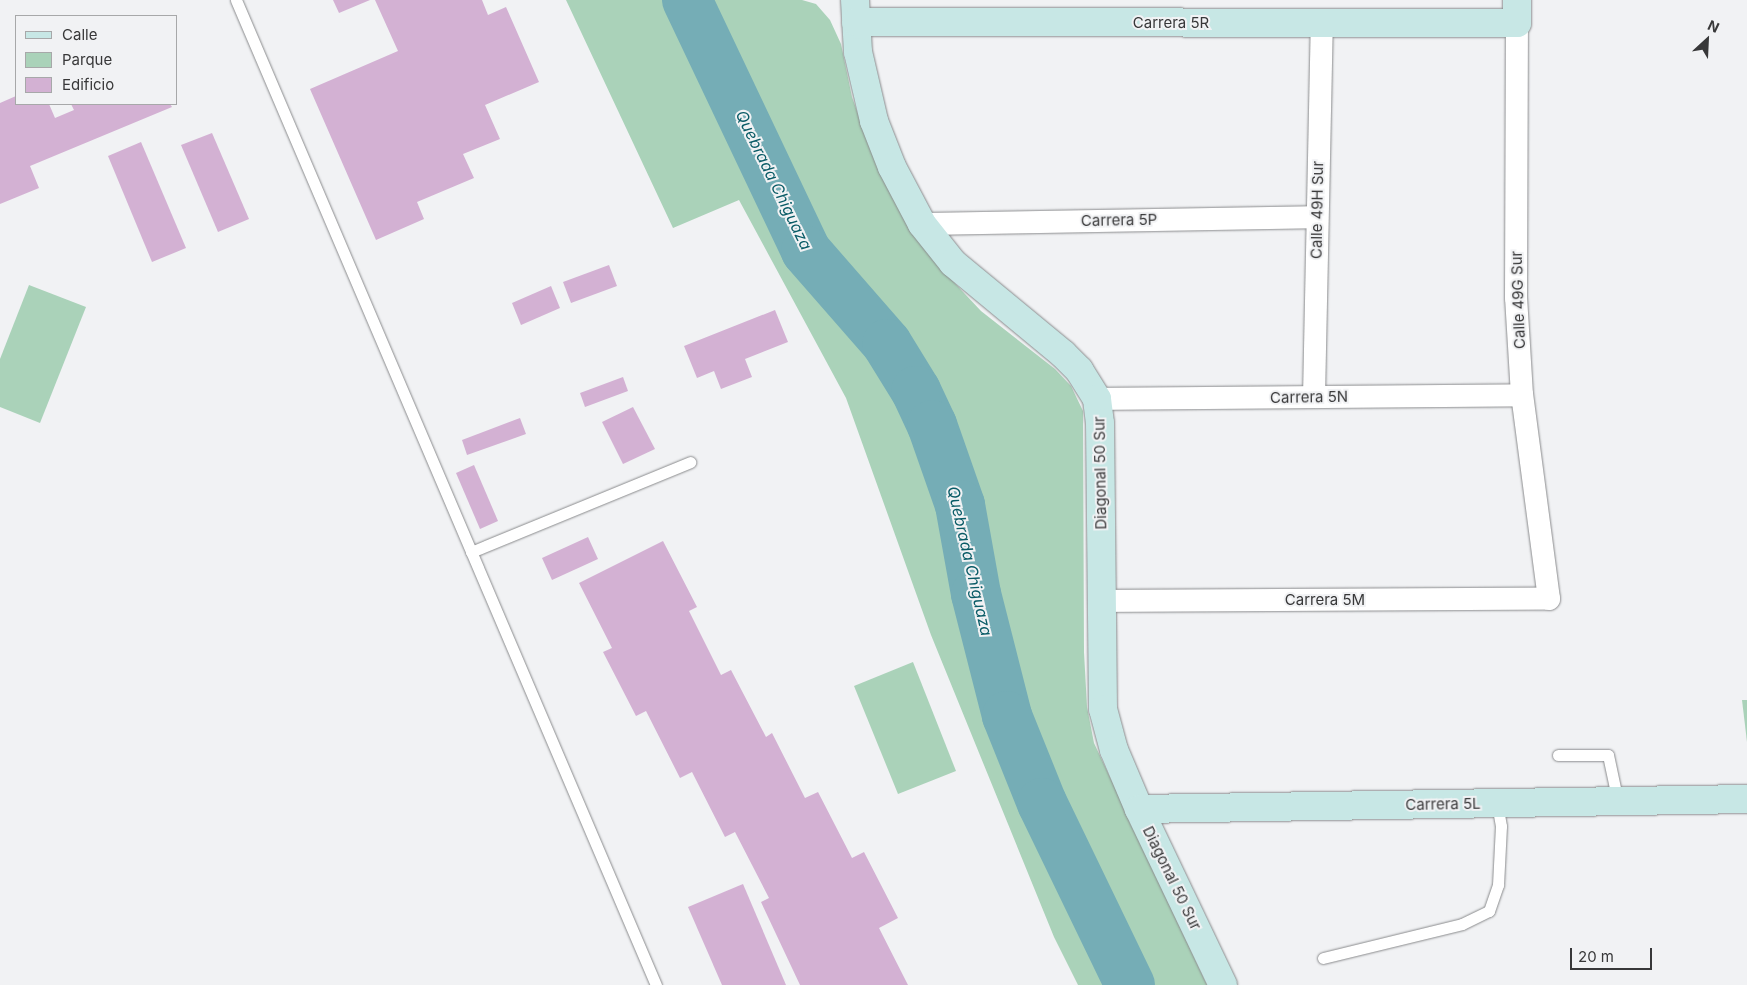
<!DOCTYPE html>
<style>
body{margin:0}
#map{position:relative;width:1747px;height:985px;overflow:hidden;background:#f1f2f4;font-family:Inter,sans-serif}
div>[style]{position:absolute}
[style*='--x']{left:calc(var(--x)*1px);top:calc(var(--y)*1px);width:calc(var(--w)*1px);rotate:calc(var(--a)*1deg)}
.green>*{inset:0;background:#aad2b9}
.river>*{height:50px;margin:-25px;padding:0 25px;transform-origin:25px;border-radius:25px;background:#75adb6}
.building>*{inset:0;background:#d3b1d3}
.roads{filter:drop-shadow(0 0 1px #8a8b8d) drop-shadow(0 0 1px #8a8b8d)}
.lane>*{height:11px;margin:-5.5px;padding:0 5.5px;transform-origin:5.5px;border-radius:5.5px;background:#fff}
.street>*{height:22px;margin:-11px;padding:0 11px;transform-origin:11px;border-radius:11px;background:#fff}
.secondary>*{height:28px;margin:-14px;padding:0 14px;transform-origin:14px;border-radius:14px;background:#c7e7e5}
span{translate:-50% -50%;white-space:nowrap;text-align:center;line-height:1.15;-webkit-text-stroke:4px #f1f2f4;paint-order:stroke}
.street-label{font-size:15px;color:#383839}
.water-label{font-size:16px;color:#095b66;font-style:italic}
.legend{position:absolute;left:15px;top:15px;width:162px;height:90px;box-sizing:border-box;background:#f1f2f4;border:1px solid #a7a8a9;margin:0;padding:6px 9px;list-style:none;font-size:15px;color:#383839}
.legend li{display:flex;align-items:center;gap:10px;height:25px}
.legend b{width:25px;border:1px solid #a7a8a9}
.north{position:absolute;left:1682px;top:15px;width:50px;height:50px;-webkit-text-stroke:4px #f1f2f4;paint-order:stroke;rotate:25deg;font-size:14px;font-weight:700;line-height:20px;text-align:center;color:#383839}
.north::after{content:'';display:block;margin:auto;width:18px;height:22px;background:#383839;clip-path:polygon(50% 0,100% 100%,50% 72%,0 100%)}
.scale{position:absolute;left:1570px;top:948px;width:82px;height:22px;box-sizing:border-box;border:2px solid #383839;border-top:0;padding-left:6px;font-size:15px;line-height:18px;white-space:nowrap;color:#383839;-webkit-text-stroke:4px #f1f2f4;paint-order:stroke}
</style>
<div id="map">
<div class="green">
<div style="clip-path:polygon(566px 0,802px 0,816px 4px,830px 20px,841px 44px,852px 97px,869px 145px,933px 260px,981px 311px,1055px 369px,1071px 386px,1083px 411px,1084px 652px,1087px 707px,1094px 743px,1207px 985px,1078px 985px,1054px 937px,931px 635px,846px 398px,739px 200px,673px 228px)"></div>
<div style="clip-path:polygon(29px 285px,86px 307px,40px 423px,0 407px,0 359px)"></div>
<div style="clip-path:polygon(913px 662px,956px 771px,898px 794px,854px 686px)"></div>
<div style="clip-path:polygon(1742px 700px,1747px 700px,1747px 742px)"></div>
</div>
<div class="river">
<div style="--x:687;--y:0;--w:278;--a:64.6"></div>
<div style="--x:806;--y:251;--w:123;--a:48.9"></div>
<div style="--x:887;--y:344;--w:55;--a:58.3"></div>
<div style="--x:916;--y:391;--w:38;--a:65"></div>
<div style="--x:932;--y:425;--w:85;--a:70.7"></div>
<div style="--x:960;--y:505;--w:90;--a:79.8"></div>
<div style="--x:976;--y:594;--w:126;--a:75.7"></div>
<div style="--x:1007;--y:716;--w:94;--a:68.1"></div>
<div style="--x:1042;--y:803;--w:202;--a:64.2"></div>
</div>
<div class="building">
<div style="clip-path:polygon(333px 0,370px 0,339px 13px)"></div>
<div style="clip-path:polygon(375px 0,482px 0,488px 15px,506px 7px,539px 82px,485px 105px,500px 139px,463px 154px,474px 178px,417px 202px,424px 219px,376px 240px,310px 89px,398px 51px)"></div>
<div style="clip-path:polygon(16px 96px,16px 104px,49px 104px,55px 118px,74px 110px,71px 104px,170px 104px,172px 107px,30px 166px,39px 188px,0 204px,0 103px)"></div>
<div style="clip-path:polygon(212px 133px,249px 219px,218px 232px,181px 145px)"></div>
<div style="clip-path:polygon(141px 142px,186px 248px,152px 262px,108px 156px)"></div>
<div style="clip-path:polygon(609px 265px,617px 286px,571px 303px,563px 282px)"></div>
<div style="clip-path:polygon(551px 286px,560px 308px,521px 325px,512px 303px)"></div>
<div style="clip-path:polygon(775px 310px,788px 342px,745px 359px,752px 377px,721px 389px,714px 371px,697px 378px,684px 346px)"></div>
<div style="clip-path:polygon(623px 377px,628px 391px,585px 407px,580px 393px)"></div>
<div style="clip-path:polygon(633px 407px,655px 449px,623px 464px,602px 422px)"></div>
<div style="clip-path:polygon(520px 418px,526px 434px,467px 455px,462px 440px)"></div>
<div style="clip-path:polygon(474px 465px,498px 521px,480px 529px,456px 473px)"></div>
<div style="clip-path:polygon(588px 537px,598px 559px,552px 580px,542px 558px)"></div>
<div style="clip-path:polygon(663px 541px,697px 607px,689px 611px,721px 675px,731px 670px,766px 737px,772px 733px,805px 798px,818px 792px,852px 858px,864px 852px,898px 918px,879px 928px,908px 985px,800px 985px,761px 902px,769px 898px,735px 832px,725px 837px,692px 772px,680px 778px,646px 711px,636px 716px,603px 652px,612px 648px,579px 583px)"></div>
<div style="clip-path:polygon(743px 884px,786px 985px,722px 985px,688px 907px)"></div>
</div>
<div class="roads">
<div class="lane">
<div style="--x:236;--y:0;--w:1071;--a:66.91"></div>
<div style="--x:471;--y:552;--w:237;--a:-22.3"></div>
<div style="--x:1558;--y:755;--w:50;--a:0"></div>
<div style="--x:1608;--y:755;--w:48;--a:78"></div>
<div style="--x:1323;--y:958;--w:143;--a:-13.7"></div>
<div style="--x:1462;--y:924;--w:30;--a:-26"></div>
<div style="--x:1489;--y:911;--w:28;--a:-71"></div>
<div style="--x:1498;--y:885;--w:59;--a:-87.1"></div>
<div style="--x:1501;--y:826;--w:23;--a:-100"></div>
</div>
<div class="street">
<div style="--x:922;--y:224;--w:394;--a:-1"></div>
<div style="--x:1314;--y:397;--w:374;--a:-88.8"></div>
<div style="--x:1097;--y:399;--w:425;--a:-0.5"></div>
<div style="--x:1101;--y:601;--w:448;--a:-0.3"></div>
<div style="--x:1549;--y:599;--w:206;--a:-97.5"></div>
<div style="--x:1522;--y:395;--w:97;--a:-93.5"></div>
<div style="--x:1516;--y:298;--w:275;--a:-89.8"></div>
</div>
<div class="secondary">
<div style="--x:855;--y:0;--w:52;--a:86.7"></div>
<div style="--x:858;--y:52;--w:71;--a:76.9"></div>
<div style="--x:874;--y:121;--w:49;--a:68.6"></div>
<div style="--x:892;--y:167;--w:64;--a:62.2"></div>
<div style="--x:922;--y:224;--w:50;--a:51.5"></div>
<div style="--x:953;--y:263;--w:143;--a:39.6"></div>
<div style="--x:1063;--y:354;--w:23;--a:45"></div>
<div style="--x:1079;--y:370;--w:34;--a:58"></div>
<div style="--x:1097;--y:399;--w:24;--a:83"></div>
<div style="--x:1100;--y:423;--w:286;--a:89.4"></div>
<div style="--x:1103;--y:709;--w:42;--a:75"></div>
<div style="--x:1114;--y:750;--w:64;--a:67"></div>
<div style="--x:1139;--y:809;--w:195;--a:64.5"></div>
<div style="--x:856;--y:22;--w:661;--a:0.09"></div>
<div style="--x:1517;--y:23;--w:23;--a:-90"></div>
<div style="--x:1139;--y:809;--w:608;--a:-0.94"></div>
</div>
</div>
<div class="street-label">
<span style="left:1171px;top:23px">Carrera 5R</span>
<span style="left:1317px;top:210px;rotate:-89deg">Calle 49H Sur</span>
<span style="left:1119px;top:220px;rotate:-1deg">Carrera 5P</span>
<span style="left:1518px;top:300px;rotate:-92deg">Calle 49G Sur</span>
<span style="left:1309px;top:397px;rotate:-1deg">Carrera 5N</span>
<span style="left:1100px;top:473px;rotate:-91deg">Diagonal 50 Sur</span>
<span style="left:1325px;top:600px">Carrera 5M</span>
<span style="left:1443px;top:804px;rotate:-1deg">Carrera 5L</span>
<span style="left:1172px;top:878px;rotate:64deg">Diagonal 50 Sur</span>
</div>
<div class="water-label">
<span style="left:774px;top:180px;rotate:64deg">Quebrada Chiguaza</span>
<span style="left:970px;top:561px;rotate:77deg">Quebrada Chiguaza</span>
</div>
<ul class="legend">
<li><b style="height:6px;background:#c7e7e5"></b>Calle</li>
<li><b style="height:14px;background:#aad2b9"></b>Parque</li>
<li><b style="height:14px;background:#d3b1d3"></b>Edificio</li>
</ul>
<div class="north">N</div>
<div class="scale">20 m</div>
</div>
